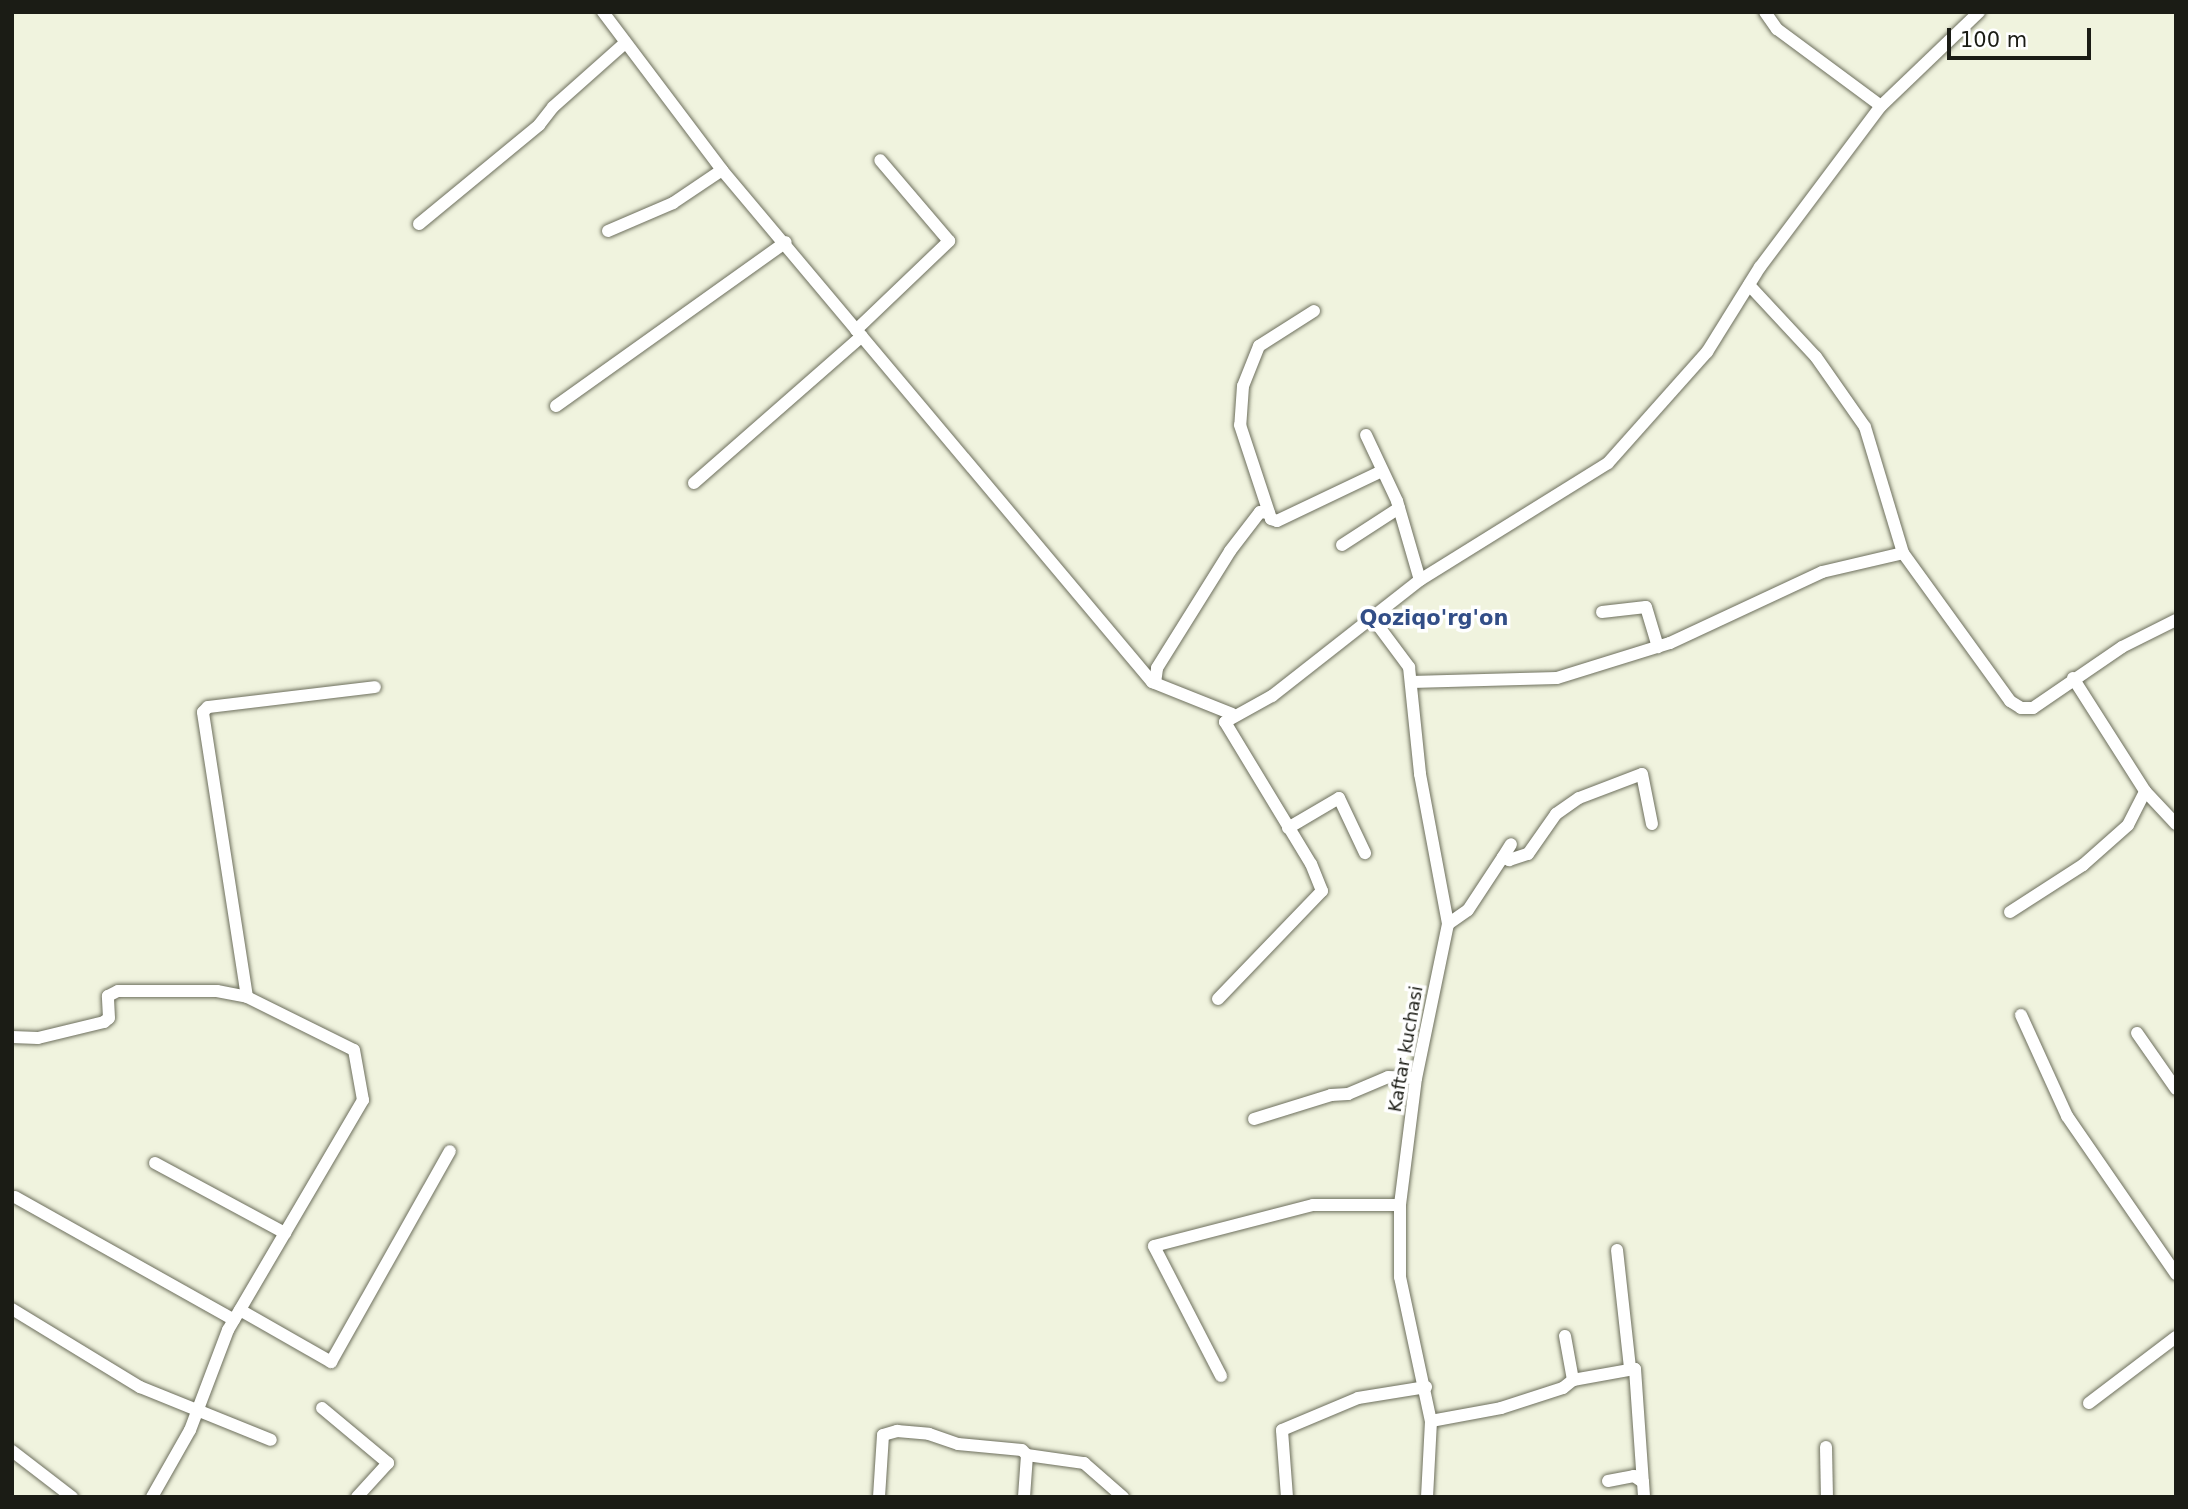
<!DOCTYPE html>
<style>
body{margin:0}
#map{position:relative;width:2188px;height:1509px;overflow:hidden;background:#f0f3de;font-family:"DejaVu Sans",sans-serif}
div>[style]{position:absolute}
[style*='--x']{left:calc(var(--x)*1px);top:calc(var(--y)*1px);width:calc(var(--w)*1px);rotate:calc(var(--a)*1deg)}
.roads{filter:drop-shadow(0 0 2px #6d6f5d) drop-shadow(0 0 2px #6d6f5d)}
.minor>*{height:12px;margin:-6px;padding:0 6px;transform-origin:6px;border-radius:6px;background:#fff}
span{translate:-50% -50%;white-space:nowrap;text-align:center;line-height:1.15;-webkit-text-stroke:7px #fff;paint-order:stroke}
.street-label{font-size:18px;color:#1b1c15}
.quarter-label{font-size:21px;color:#324e87;font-weight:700}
.frame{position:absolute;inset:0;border:14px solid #1b1c15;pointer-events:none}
.scale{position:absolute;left:1947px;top:28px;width:144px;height:32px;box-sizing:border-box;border:4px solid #1b1c15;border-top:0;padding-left:9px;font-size:21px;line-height:24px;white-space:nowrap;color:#1b1c15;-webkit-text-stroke:5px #fff;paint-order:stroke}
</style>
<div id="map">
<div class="roads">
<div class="minor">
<div style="--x:603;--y:12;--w:198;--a:53"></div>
<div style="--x:722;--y:170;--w:669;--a:49.97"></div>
<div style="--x:1152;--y:682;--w:86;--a:21.8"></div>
<div style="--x:1765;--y:12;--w:21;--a:55"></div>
<div style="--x:1777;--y:29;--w:129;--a:36.5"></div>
<div style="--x:419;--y:224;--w:156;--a:-39.5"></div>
<div style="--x:539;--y:125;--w:23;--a:-52"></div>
<div style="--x:553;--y:107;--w:96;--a:-41.6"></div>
<div style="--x:608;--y:231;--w:71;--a:-23.3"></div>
<div style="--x:673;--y:203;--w:59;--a:-34"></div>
<div style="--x:1749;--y:285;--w:98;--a:47.1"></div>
<div style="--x:1816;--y:357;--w:85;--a:55"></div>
<div style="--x:1865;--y:427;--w:132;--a:73.2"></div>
<div style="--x:1903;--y:553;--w:183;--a:54.1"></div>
<div style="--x:2010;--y:701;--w:13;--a:32"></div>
<div style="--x:2021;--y:708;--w:12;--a:0"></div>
<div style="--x:2033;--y:708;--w:108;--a:-34.4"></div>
<div style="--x:2122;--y:647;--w:60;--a:-26.6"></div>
<div style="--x:1314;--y:311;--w:65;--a:147.5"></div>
<div style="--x:1259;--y:346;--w:43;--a:111.8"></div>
<div style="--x:1243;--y:386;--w:39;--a:94"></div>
<div style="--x:1240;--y:425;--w:99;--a:71.7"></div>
<div style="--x:1271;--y:519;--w:6;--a:18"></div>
<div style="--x:1277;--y:521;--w:116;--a:-25.5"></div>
<div style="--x:856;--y:330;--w:129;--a:-43.7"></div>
<div style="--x:949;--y:241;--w:106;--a:-130.4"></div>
<div style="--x:556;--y:406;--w:282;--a:-35.5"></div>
<div style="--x:1366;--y:435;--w:73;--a:64.8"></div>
<div style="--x:1397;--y:501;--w:82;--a:73.8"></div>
<div style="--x:694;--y:483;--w:223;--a:-41.2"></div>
<div style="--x:1342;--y:545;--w:68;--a:-33"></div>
<div style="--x:1602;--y:612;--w:44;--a:-6.5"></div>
<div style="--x:1646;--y:607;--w:42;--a:73.3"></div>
<div style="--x:1374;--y:620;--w:59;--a:53.3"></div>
<div style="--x:1409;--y:667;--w:108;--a:84.1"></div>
<div style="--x:1420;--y:774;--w:153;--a:79.4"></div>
<div style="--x:1448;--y:924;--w:157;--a:101.7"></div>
<div style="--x:1416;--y:1078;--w:128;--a:97.2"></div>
<div style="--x:1400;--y:1205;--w:72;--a:90"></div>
<div style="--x:1400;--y:1277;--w:147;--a:77.9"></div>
<div style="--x:1431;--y:1421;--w:76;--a:93"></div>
<div style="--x:2073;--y:678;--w:134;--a:57.5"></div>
<div style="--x:2145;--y:791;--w:45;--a:46.8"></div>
<div style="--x:1411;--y:682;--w:146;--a:-1.6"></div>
<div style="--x:1557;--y:678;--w:118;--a:-17.2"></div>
<div style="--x:1670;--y:643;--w:168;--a:-25"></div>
<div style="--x:1822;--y:572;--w:83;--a:-13.2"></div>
<div style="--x:1155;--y:683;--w:15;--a:-82"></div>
<div style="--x:1157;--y:668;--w:138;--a:-58"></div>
<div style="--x:1230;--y:551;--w:49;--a:-52.4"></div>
<div style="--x:1260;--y:512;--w:9;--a:6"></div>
<div style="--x:1288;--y:828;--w:59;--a:-30.5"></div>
<div style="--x:1339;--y:798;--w:61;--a:64.7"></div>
<div style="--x:1503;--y:857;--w:15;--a:-58"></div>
<div style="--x:2010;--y:912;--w:87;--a:-32.8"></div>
<div style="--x:2083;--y:865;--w:60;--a:-41.6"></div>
<div style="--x:2128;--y:825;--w:38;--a:-63"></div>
<div style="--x:1448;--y:924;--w:24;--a:-35"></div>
<div style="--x:1468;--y:910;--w:64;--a:-56.6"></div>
<div style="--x:1503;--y:857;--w:7;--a:27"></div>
<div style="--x:1509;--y:860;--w:20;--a:-18"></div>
<div style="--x:1528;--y:854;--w:49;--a:-55"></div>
<div style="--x:1556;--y:814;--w:28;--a:-35"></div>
<div style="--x:1579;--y:798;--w:67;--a:-20.9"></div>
<div style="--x:1642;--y:774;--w:51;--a:78.7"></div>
<div style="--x:247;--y:997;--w:288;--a:-98.8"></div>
<div style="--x:203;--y:712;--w:7;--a:-45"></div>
<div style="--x:208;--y:707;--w:168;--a:-6.8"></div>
<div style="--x:1218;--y:999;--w:150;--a:-46.1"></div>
<div style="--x:1322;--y:891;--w:29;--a:-112"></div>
<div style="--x:1311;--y:864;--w:166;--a:-121.2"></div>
<div style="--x:1225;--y:722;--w:54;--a:-29"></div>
<div style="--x:1272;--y:696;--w:188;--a:-38.1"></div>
<div style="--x:1420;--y:580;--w:221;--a:-31.9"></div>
<div style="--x:1608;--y:463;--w:149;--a:-48.3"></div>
<div style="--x:1707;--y:352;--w:100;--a:-58.1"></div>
<div style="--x:1760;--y:267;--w:201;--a:-53.1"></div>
<div style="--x:1881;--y:106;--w:136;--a:-43.8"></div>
<div style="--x:2021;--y:1015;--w:111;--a:65.5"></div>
<div style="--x:2067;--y:1116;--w:192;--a:55.4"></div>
<div style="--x:2137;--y:1033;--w:68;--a:55.1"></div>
<div style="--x:12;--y:1037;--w:26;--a:2"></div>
<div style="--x:38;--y:1038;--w:68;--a:-13.6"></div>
<div style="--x:104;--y:1022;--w:6;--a:-39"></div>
<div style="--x:109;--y:1018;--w:22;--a:-93"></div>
<div style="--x:108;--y:996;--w:11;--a:-27"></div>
<div style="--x:118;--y:991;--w:99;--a:0"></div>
<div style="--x:217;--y:991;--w:31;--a:11"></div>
<div style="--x:247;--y:997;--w:119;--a:26.4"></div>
<div style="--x:354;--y:1050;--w:51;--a:79.8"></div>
<div style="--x:363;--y:1100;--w:267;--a:120.4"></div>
<div style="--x:228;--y:1330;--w:107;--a:110.8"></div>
<div style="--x:190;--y:1430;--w:77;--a:119.6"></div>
<div style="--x:1254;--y:1119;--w:81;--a:-17.3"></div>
<div style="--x:1331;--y:1095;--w:17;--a:-3"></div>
<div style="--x:1348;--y:1094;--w:43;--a:-23"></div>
<div style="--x:1388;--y:1077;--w:28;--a:2"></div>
<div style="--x:155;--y:1163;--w:148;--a:28.3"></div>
<div style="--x:15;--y:1197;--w:251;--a:29.3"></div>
<div style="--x:1617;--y:1250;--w:118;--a:83.7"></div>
<div style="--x:12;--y:1309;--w:150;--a:31.4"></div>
<div style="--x:140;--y:1387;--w:141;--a:22"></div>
<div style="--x:240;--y:1310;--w:105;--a:29.7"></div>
<div style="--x:331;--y:1362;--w:242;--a:-60.6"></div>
<div style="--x:1565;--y:1336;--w:45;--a:79.7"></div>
<div style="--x:1573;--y:1380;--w:63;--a:-10.1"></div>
<div style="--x:1635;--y:1369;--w:113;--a:86"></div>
<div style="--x:1221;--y:1376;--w:146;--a:-117.3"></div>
<div style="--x:1154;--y:1246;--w:164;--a:-14.5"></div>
<div style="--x:1313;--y:1205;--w:87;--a:0"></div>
<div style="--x:2089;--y:1403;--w:109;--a:-37.2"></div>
<div style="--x:322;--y:1408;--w:86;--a:39.8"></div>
<div style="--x:388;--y:1463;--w:46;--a:132.4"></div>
<div style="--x:1431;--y:1421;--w:71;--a:-10.5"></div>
<div style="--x:1501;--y:1408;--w:65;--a:-17.9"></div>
<div style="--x:1563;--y:1388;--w:13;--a:-39"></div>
<div style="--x:1826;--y:1447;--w:50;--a:88.9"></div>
<div style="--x:12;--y:1451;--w:76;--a:37.5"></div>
<div style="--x:1608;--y:1481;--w:26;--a:-11"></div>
<div style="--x:1634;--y:1476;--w:11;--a:34"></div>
<div style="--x:1643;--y:1482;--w:15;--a:86"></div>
<div style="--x:879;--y:1497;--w:62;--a:-86.3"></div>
<div style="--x:883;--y:1435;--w:15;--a:-16"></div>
<div style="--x:897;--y:1431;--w:32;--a:5"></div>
<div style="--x:929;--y:1434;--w:31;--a:19"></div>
<div style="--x:958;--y:1444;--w:64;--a:5.4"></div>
<div style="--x:1022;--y:1450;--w:7;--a:45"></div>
<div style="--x:1024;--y:1497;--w:42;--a:-85.9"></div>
<div style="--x:1027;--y:1455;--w:58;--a:8"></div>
<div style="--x:1084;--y:1463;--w:52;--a:41.1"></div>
<div style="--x:1287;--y:1497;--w:67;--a:-94.3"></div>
<div style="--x:1282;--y:1430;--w:82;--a:-22.8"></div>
<div style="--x:1358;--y:1398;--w:69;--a:-9.2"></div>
</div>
</div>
<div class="street-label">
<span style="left:1406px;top:1049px;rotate:-80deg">Kaftar kuchasi</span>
</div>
<div class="quarter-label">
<span style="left:1434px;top:618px">Qoziqo'rg'on</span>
</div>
<div class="frame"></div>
<div class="scale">100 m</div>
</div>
